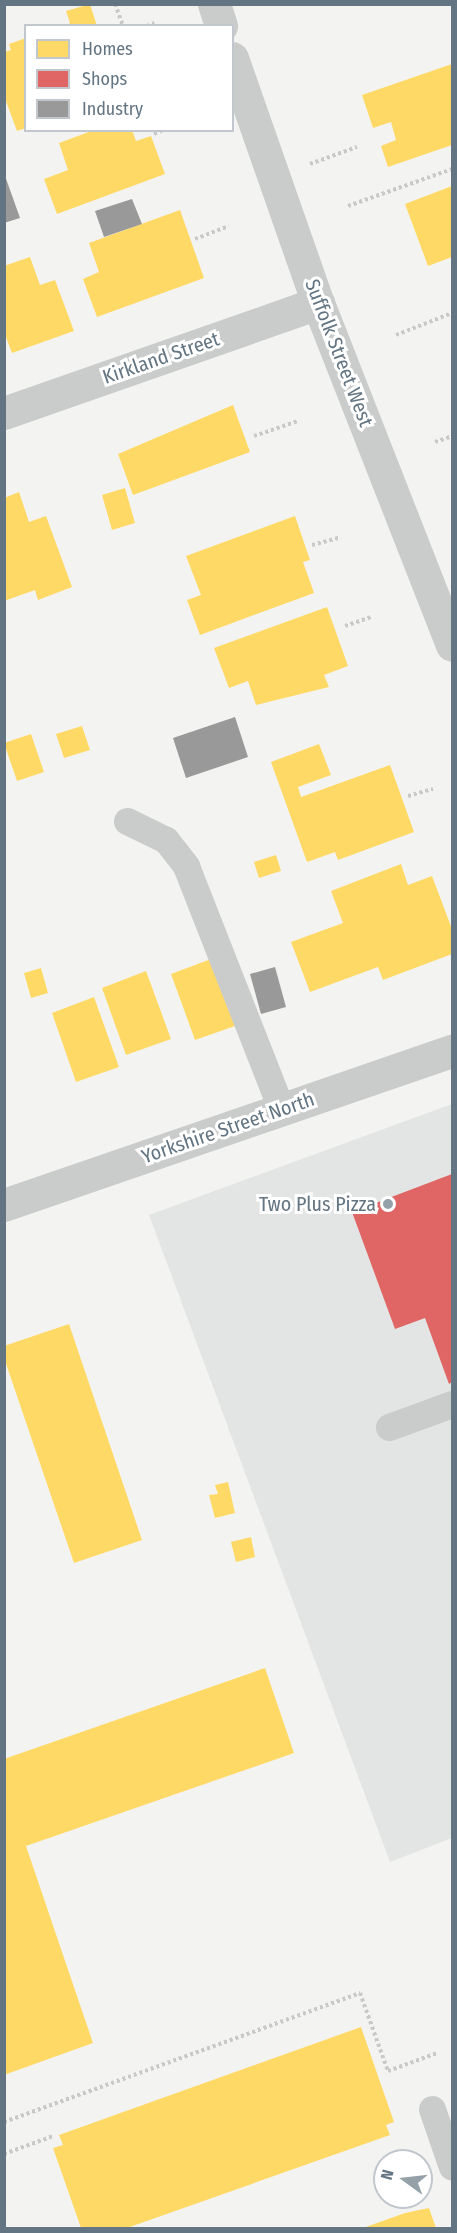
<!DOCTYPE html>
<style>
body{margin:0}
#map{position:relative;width:457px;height:2233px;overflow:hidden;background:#f3f4f1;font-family:"Fira Sans Condensed",sans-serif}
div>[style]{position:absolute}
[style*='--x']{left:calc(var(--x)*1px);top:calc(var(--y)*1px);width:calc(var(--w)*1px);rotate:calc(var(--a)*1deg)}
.built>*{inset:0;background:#e3e5e4}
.homes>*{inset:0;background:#ffd966}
.shops>*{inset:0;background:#e06666}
.industry>*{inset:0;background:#999}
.path>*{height:4px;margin-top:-2px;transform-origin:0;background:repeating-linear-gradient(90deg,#c8cac9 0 3px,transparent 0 6px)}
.lane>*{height:27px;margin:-13.5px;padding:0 13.5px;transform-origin:13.5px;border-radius:13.5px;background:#cacccc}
.street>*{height:33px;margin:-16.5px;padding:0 16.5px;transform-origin:16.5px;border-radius:16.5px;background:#cacccc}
.dots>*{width:16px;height:16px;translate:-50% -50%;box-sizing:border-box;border:3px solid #fff;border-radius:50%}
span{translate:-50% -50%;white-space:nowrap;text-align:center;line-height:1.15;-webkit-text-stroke:6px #fff;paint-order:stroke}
.street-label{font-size:20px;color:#637482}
.poi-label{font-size:20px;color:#637482}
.right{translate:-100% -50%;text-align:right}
.frame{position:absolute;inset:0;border:6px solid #637482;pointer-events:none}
.legend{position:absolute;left:24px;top:24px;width:210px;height:108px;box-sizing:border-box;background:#fff;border:2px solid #c1c7cd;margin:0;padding:8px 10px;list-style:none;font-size:18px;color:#637482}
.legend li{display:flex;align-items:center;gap:12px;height:30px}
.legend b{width:30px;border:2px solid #c1c7cd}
.north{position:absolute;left:373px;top:2149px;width:60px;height:60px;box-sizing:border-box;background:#fff;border:2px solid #c1c7cd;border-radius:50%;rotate:285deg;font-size:16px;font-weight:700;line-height:24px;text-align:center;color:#637482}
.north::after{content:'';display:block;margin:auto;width:21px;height:27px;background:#95a1a9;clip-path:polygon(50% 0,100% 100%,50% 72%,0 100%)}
</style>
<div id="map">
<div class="built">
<div style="clip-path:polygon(452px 1104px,452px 1838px,390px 1862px,149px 1215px)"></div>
</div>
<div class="homes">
<div style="clip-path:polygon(90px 4px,97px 26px,65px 26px,70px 23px,66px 11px)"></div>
<div style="clip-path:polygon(26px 38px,26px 128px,17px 131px,4px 96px,4px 52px,11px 50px,9px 44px)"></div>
<div style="clip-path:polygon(452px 64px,452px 145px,388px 167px,381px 146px,396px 140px,391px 122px,373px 128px,362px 95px)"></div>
<div style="clip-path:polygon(94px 130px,132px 130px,136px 141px,151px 136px,165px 174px,57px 214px,44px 179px,68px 170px,59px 143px)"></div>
<div style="clip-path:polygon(452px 186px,452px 257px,428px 266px,405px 204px)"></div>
<div style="clip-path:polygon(180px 210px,204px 278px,97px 317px,83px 279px,99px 272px,89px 243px)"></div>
<div style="clip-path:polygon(30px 257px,40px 285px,55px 280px,74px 331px,12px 353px,4px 332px,4px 266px)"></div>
<div style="clip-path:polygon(233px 405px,250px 452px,133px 495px,118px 454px)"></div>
<div style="clip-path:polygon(125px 488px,135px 523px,112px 530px,102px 495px)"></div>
<div style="clip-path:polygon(19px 492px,29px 522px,46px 516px,72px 587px,38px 600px,35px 590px,4px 601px,4px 498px)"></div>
<div style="clip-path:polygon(295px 516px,310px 560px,303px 562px,314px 593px,200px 635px,187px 600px,201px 595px,186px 556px)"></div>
<div style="clip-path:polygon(327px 607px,348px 666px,324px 675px,329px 687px,256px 705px,248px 681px,229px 688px,214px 648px)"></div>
<div style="clip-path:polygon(82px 726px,90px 750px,64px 758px,56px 734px)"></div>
<div style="clip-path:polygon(31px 734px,44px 772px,17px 781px,4px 743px)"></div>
<div style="clip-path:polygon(319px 744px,331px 775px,298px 787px,301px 797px,390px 765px,414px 832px,338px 860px,335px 852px,307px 862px,271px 762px)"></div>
<div style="clip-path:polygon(276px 855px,281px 871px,259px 878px,254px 862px)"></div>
<div style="clip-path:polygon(401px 864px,408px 885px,432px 876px,452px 929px,452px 954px,383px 980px,378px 967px,310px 992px,291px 942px,343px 923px,331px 891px)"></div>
<div style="clip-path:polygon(211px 959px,235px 1026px,195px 1040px,171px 974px)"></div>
<div style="clip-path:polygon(41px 968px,48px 993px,31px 998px,24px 973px)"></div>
<div style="clip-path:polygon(146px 971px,171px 1039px,126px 1055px,102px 988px)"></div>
<div style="clip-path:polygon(94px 997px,119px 1067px,76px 1082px,52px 1013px)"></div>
<div style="clip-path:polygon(69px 1324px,142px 1540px,74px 1563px,4px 1358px,4px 1346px)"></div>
<div style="clip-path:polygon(228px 1482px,235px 1513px,215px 1518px,209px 1495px,218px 1494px,215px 1485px)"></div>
<div style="clip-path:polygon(251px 1537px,255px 1557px,236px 1562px,231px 1542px)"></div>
<div style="clip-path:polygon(265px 1668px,294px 1753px,26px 1846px,93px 2043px,4px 2075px,4px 1759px)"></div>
<div style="clip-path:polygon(361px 2027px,394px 2122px,386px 2125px,390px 2135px,127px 2228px,81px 2228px,53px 2148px,63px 2145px,59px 2135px)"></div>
<div style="clip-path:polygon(429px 2208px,436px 2228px,363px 2228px,405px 2213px)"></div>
</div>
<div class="shops">
<div style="clip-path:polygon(452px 1174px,452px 1382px,449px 1384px,425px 1318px,395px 1329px,352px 1212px)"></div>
</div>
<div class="industry">
<div style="clip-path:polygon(4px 173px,20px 218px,4px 223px)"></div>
<div style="clip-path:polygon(132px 199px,142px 224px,104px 237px,95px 211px)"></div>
<div style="clip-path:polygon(235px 717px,248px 757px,186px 778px,173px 738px)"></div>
<div style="clip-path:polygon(275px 967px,286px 1007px,261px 1014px,250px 974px)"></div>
</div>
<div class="path">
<div style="--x:115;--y:4;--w:23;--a:70"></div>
<div style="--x:147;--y:26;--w:8;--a:-23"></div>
<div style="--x:154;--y:134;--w:10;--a:-24"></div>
<div style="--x:310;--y:164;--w:50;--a:-19.9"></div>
<div style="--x:348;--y:206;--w:110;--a:-19.6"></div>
<div style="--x:195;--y:239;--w:36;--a:-21"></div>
<div style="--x:396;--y:335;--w:60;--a:-21.4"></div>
<div style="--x:254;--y:436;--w:46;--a:-18.8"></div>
<div style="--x:435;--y:442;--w:18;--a:-19"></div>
<div style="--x:312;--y:545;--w:30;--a:-15"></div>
<div style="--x:345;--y:626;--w:28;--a:-19"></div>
<div style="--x:408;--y:796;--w:26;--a:-16"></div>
<div style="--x:4;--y:2122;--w:379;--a:-19.9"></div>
<div style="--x:360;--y:1993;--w:83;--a:70.3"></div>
<div style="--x:388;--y:2071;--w:52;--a:-20.2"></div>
<div style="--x:4;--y:2154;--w:52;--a:-20.2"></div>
</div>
<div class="lane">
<div style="--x:127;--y:821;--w:43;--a:26"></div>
<div style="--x:166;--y:840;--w:33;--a:52"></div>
<div style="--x:186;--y:866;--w:261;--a:68.6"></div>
<div style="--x:389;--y:1427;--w:67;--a:-20.1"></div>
<div style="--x:432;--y:2109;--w:61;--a:71"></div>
</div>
<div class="street">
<div style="--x:214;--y:4;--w:23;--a:72"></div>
<div style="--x:232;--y:58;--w:260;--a:70.7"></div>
<div style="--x:318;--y:303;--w:367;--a:68.6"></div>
<div style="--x:4;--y:413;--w:333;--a:-19.3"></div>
<div style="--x:4;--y:1205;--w:474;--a:-19"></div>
</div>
<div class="dots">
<div style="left:388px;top:1204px;background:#95a1a9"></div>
</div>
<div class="street-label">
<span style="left:339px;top:353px;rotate:69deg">Suffolk Street West</span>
<span style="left:161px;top:358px;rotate:-19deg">Kirkland Street</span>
<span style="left:228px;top:1128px;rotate:-19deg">Yorkshire Street North</span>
</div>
<div class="poi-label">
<span class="right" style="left:376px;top:1204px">Two Plus Pizza</span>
</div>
<div class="frame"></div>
<ul class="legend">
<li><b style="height:16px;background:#ffd966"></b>Homes</li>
<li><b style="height:16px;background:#e06666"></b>Shops</li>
<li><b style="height:16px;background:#999"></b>Industry</li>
</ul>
<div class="north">N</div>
</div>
